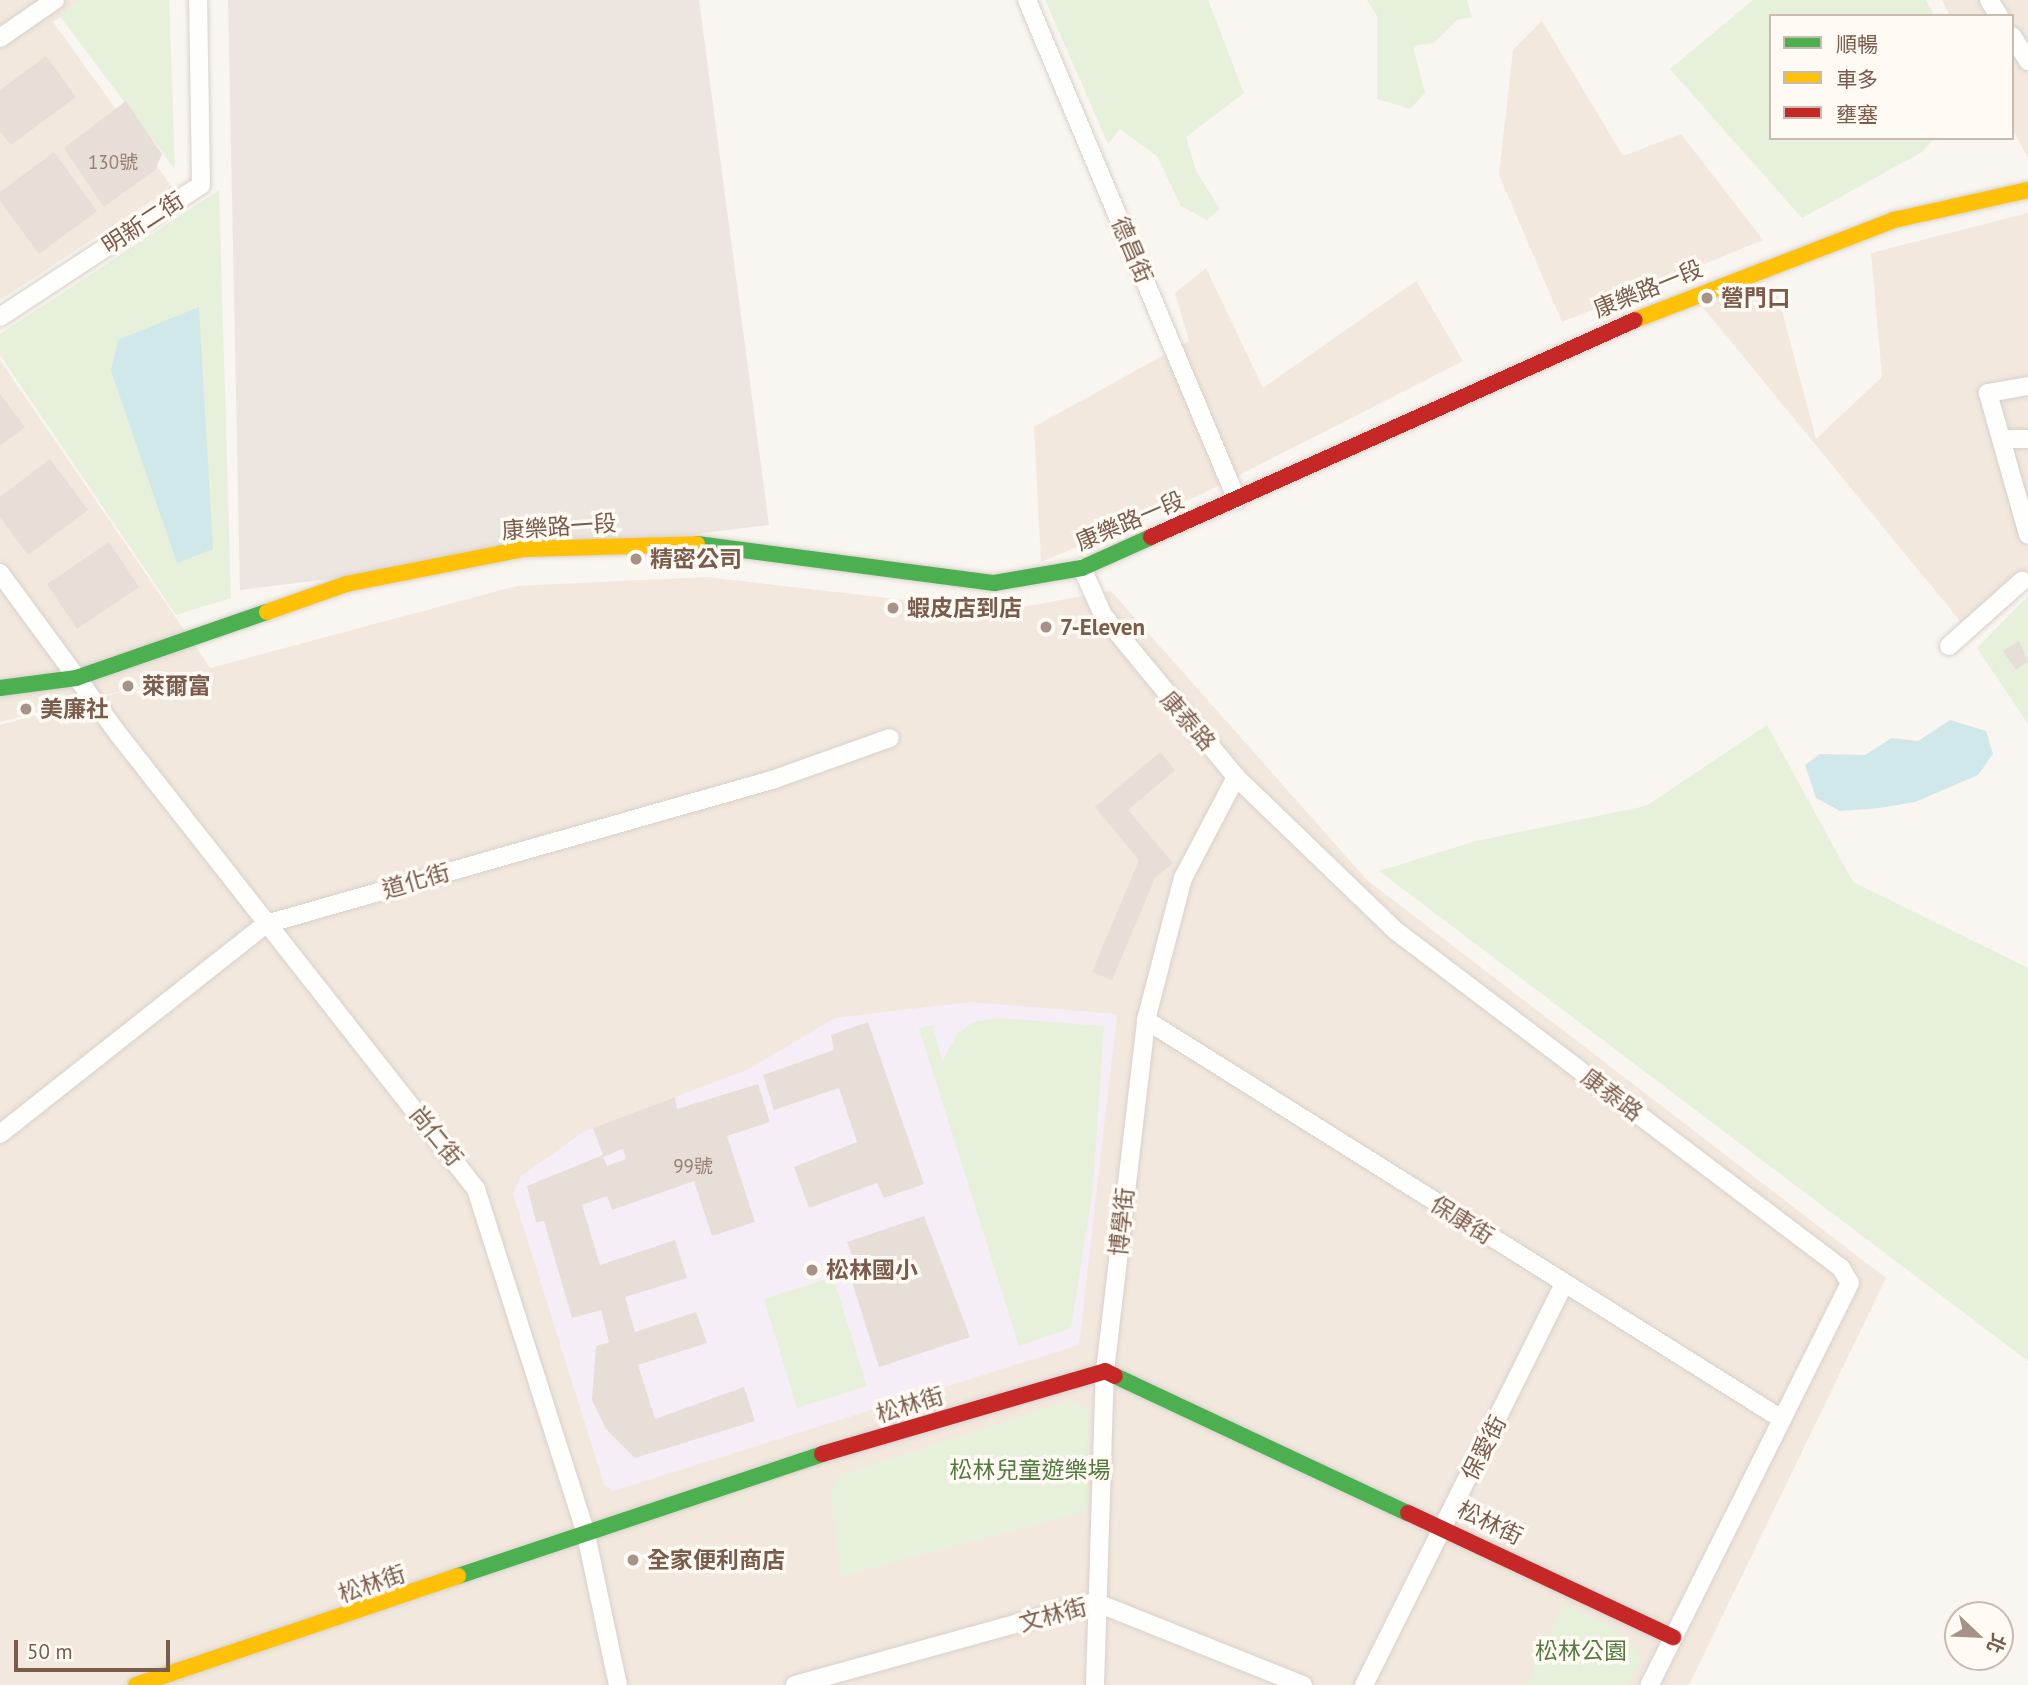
<!DOCTYPE html>
<meta charset="utf-8">
<style>
body{margin:0}
#map{position:relative;width:2028px;height:1685px;overflow:hidden;background:#f9f5f0;font-family:"PT Sans","Noto Sans TC",sans-serif}
div>[style]{position:absolute}
[style*='--x']{left:calc(var(--x)*1px);top:calc(var(--y)*1px);width:calc(var(--w)*1px);rotate:calc(var(--a)*1deg)}
.residential>*{inset:0;background:#f2e8de}
.industrial>*{inset:0;background:#ede5e0}
.education>*{inset:0;background:#f6eef6}
.green>*{inset:0;background:#e7f0db}
.water>*{inset:0;background:#d0e8ea}
.building>*{inset:0;background:#e6ded7}
.roads{filter:drop-shadow(0 0 2px #d7d1cb) drop-shadow(0 0 2px #d7d1cb)}
.street>*{height:18px;margin:-9px;padding:0 9px;transform-origin:9px;border-radius:9px;background:#fefefd}
.fast>*{height:16px;margin:-8px;padding:0 8px;transform-origin:8px;border-radius:8px;background:#4caf50}
.slow>*{height:16px;margin:-8px;padding:0 8px;transform-origin:8px;border-radius:8px;background:#ffc107}
.jam>*{height:16px;margin:-8px;padding:0 8px;transform-origin:8px;border-radius:8px;background:#c62828}
.dots>*{width:19px;height:19px;translate:-50% -50%;box-sizing:border-box;border:4px solid #fffaf3;border-radius:50%}
span{translate:-50% -50%;white-space:nowrap;text-align:center;line-height:1.15;-webkit-text-stroke:7px #fffaf3;paint-order:stroke}
.number-label{font-size:19px;color:#977e72}
.number-label span{-webkit-text-stroke-width:0}
.street-label{font-size:23px;color:#7a5c4d}
.poi-label{font-size:23px;color:#7a5c4d;font-weight:700}
.left{translate:0 -50%;text-align:left}
.park-label{font-size:23px;color:#537a41}
.legend{position:absolute;left:1769px;top:14px;width:245px;height:126px;box-sizing:border-box;background:#fffaf3;border:2px solid #cabbb1;margin:0;padding:9px 12px;list-style:none;font-size:21px;color:#7a5c4d}
.legend li{display:flex;align-items:center;gap:14px;height:35px}
.legend b{width:35px;border:2px solid #cabbb1}
.north{position:absolute;left:1944px;top:1601px;width:70px;height:70px;box-sizing:border-box;background:#fffaf3;border:2px solid #cabbb1;border-radius:50%;rotate:113deg;font-size:19px;font-weight:700;line-height:28px;text-align:center;color:#7a5c4d}
.north::after{content:'';display:block;margin:auto;width:24px;height:32px;background:#a69286;clip-path:polygon(50% 0,100% 100%,50% 72%,0 100%)}
.scale{position:absolute;left:14px;top:1640px;width:156px;height:32px;box-sizing:border-box;border:4px solid #7a5c4d;border-top:0;padding-left:9px;font-size:21px;line-height:24px;white-space:nowrap;color:#7a5c4d;-webkit-text-stroke:5px #fffaf3;paint-order:stroke}
</style>
<div id="map">
<div class="residential">
<div style="clip-path:polygon(0 0,89px 0,53px 22px,172px 187px,0 300px)"></div>
<div style="clip-path:polygon(1942px 0,2028px 0,2028px 158px,2012px 129px,2012px 16px,1950px 16px)"></div>
<div style="clip-path:polygon(1542px 21px,1623px 156px,1681px 134px,1763px 240px,1562px 322px,1499px 175px,1513px 50px)"></div>
<div style="clip-path:polygon(2028px 213px,2028px 588px,1974px 638px,1701px 305px,1775px 285px,1816px 439px,1882px 377px,1871px 253px)"></div>
<div style="clip-path:polygon(1206px 268px,1263px 388px,1416px 281px,1463px 361px,1202px 494px,1041px 562px,1034px 427px,1189px 341px,1175px 293px)"></div>
<div style="clip-path:polygon(0 360px,210px 668px,517px 586px,707px 577px,999px 611px,1111px 591px,1367px 880px,1886px 1278px,1689px 1685px,0 1685px,0 725px,181px 676px,0 722px)"></div>
</div>
<div class="industrial">
<div style="clip-path:polygon(228px 0,699px 0,769px 525px,240px 590px)"></div>
</div>
<div class="education">
<div style="clip-path:polygon(970px 1002px,1117px 1014px,1079px 1345px,613px 1491px,604px 1484px,513px 1194px,521px 1176px,585px 1131px,749px 1069px,835px 1018px)"></div>
</div>
<div class="green">
<div style="clip-path:polygon(80px 0,169px 0,175px 169px,59px 15px)"></div>
<div style="clip-path:polygon(1045px 0,1208px 0,1244px 93px,1186px 137px,1196px 171px,1220px 209px,1207px 220px,1181px 206px,1157px 156px,1120px 129px,1108px 144px)"></div>
<div style="clip-path:polygon(1367px 0,1467px 0,1472px 17px,1457px 20px,1434px 43px,1413px 46px,1425px 93px,1410px 109px,1377px 99px,1377px 16px)"></div>
<div style="clip-path:polygon(1753px 0,1926px 0,1935px 16px,1771px 16px,1771px 138px,1935px 138px,1922px 152px,1802px 218px,1670px 69px)"></div>
<div style="clip-path:polygon(219px 190px,231px 598px,176px 615px,0 355px,0 334px)"></div>
<div style="clip-path:polygon(2028px 596px,2028px 724px,1977px 648px)"></div>
<div style="clip-path:polygon(1767px 725px,1853px 882px,2028px 968px,2028px 1361px,1379px 871px,1476px 841px,1646px 806px)"></div>
<div style="clip-path:polygon(998px 1018px,1104px 1026px,1093px 1188px,1071px 1328px,1019px 1346px,919px 1028px,933px 1025px,942px 1062px,957px 1034px,973px 1022px)"></div>
<div style="clip-path:polygon(833px 1277px,867px 1386px,797px 1408px,764px 1299px)"></div>
<div style="clip-path:polygon(1072px 1400px,1088px 1411px,1087px 1511px,841px 1576px,831px 1495px,840px 1475px)"></div>
<div style="clip-path:polygon(1563px 1604px,1618px 1630px,1637px 1650px,1640px 1663px,1629px 1685px,1526px 1685px)"></div>
</div>
<div class="water">
<div style="clip-path:polygon(199px 307px,213px 549px,177px 563px,111px 371px,118px 340px)"></div>
<div style="clip-path:polygon(1950px 720px,1986px 731px,1993px 754px,1978px 775px,1915px 802px,1880px 808px,1840px 811px,1816px 798px,1805px 765px,1820px 754px,1865px 755px,1892px 738px,1918px 741px)"></div>
</div>
<div class="building">
<div style="clip-path:polygon(46px 56px,76px 97px,11px 145px,0 131px,0 90px)"></div>
<div style="clip-path:polygon(126px 101px,162px 154px,155px 170px,104px 207px,64px 148px)"></div>
<div style="clip-path:polygon(54px 152px,97px 211px,39px 254px,0 201px,0 192px)"></div>
<div style="clip-path:polygon(0 394px,25px 427px,0 446px)"></div>
<div style="clip-path:polygon(50px 459px,88px 510px,28px 555px,0 517px,0 497px)"></div>
<div style="clip-path:polygon(109px 542px,139px 587px,77px 629px,47px 584px)"></div>
<div style="clip-path:polygon(2019px 641px,2028px 661px,2016px 670px,2003px 651px)"></div>
<div style="clip-path:polygon(1160px 752px,1175px 770px,1128px 810px,1173px 863px,1155px 878px,1112px 980px,1092px 972px,1139px 860px,1095px 807px)"></div>
<div style="clip-path:polygon(868px 1022px,924px 1184px,884px 1198px,877px 1183px,809px 1208px,794px 1167px,857px 1142px,839px 1088px,774px 1110px,763px 1075px,834px 1050px,831px 1035px)"></div>
<div style="clip-path:polygon(evenodd,758px 1084px,770px 1122px,727px 1136px,755px 1222px,712px 1236px,694px 1181px,612px 1210px,607px 1196px,582px 1205px,600px 1265px,675px 1240px,687px 1278px,625px 1297px,635px 1332px,696px 1312px,707px 1343px,638px 1365px,655px 1419px,744px 1387px,755px 1421px,635px 1458px,606px 1429px,592px 1400px,596px 1346px,609px 1342px,601px 1310px,572px 1318px,544px 1221px,536px 1222px,527px 1186px,603px 1155px,593px 1128px,675px 1097px,677px 1109px,758px 1084px,623px 1149px,626px 1159px,607px 1166px,603px 1157px,623px 1149px)"></div>
<div style="clip-path:polygon(924px 1216px,970px 1337px,879px 1367px,846px 1263px,854px 1260px,847px 1242px)"></div>
</div>
<div class="roads">
<div class="street">
<div style="--x:1027;--y:0;--w:542;--a:67.22"></div>
<div style="--x:1989;--y:0;--w:19;--a:58"></div>
<div style="--x:2012;--y:36;--w:30;--a:57"></div>
<div style="--x:0;--y:38;--w:67;--a:-34.6"></div>
<div style="--x:0;--y:317;--w:240;--a:-33.3"></div>
<div style="--x:201;--y:185;--w:185;--a:-90.9"></div>
<div style="--x:2028;--y:386;--w:41;--a:170.1"></div>
<div style="--x:1988;--y:393;--w:147;--a:74.2"></div>
<div style="--x:2001;--y:439;--w:27;--a:0"></div>
<div style="--x:1082;--y:568;--w:51;--a:65.9"></div>
<div style="--x:1103;--y:615;--w:210;--a:50.6"></div>
<div style="--x:1236;--y:777;--w:222;--a:43.9"></div>
<div style="--x:1396;--y:931;--w:558;--a:37.14"></div>
<div style="--x:1841;--y:1268;--w:17;--a:59"></div>
<div style="--x:1850;--y:1283;--w:449;--a:116.5"></div>
<div style="--x:0;--y:573;--w:201;--a:53.7"></div>
<div style="--x:119;--y:735;--w:578;--a:51.82"></div>
<div style="--x:476;--y:1189;--w:358;--a:72.3"></div>
<div style="--x:585;--y:1530;--w:158;--a:78"></div>
<div style="--x:1949;--y:646;--w:98;--a:-41.7"></div>
<div style="--x:1146;--y:1020;--w:749;--a:32.12"></div>
<div style="--x:0;--y:1134;--w:339;--a:-38.3"></div>
<div style="--x:266;--y:924;--w:526;--a:-15.89"></div>
<div style="--x:772;--y:780;--w:125;--a:-19.6"></div>
<div style="--x:795;--y:1685;--w:311;--a:-15.5"></div>
<div style="--x:1095;--y:1602;--w:224;--a:21.8"></div>
<div style="--x:1095;--y:1685;--w:314;--a:-88.2"></div>
<div style="--x:1105;--y:1371;--w:353;--a:-83.3"></div>
<div style="--x:1146;--y:1020;--w:147;--a:-75.4"></div>
<div style="--x:1183;--y:878;--w:114;--a:-62.3"></div>
<div style="--x:1364;--y:1685;--w:447;--a:-63.5"></div>
</div>
<div class="fast">
<div style="--x:697;--y:544;--w:300;--a:7.5"></div>
<div style="--x:994;--y:583;--w:89;--a:-9.7"></div>
<div style="--x:1082;--y:568;--w:76;--a:-24.2"></div>
<div style="--x:0;--y:688;--w:77;--a:-7.5"></div>
<div style="--x:76;--y:678;--w:202;--a:-19.1"></div>
<div style="--x:1115;--y:1376;--w:323;--a:25.1"></div>
<div style="--x:458;--y:1576;--w:384;--a:-18.5"></div>
</div>
<div class="slow">
<div style="--x:1635;--y:320;--w:278;--a:-21.1"></div>
<div style="--x:1894;--y:220;--w:137;--a:-12.6"></div>
<div style="--x:267;--y:612;--w:84;--a:-19.5"></div>
<div style="--x:346;--y:584;--w:180;--a:-11.2"></div>
<div style="--x:523;--y:549;--w:174;--a:-1.6"></div>
<div style="--x:136;--y:1685;--w:340;--a:-18.7"></div>
</div>
<div class="jam">
<div style="--x:1151;--y:537;--w:530;--a:-24.15"></div>
<div style="--x:822;--y:1454;--w:295;--a:-16.3"></div>
<div style="--x:1105;--y:1371;--w:11;--a:27"></div>
<div style="--x:1408;--y:1513;--w:293;--a:25.1"></div>
</div>
</div>
<div class="dots">
<div style="left:1707px;top:298px;background:#a69286"></div>
<div style="left:636px;top:559px;background:#a69286"></div>
<div style="left:893px;top:608px;background:#a69286"></div>
<div style="left:1046px;top:627px;background:#a69286"></div>
<div style="left:128px;top:686px;background:#a69286"></div>
<div style="left:26px;top:709px;background:#a69286"></div>
<div style="left:812px;top:1270px;background:#a69286"></div>
<div style="left:633px;top:1560px;background:#a69286"></div>
</div>
<div class="number-label">
<span style="left:113px;top:163px">130號</span>
<span style="left:693px;top:1167px">99號</span>
</div>
<div class="street-label">
<span style="left:143px;top:223px;rotate:-33deg">明新二街</span>
<span style="left:1132px;top:250px;rotate:67deg">德昌街</span>
<span style="left:1648px;top:289px;rotate:-22deg">康樂路一段</span>
<span style="left:1130px;top:521px;rotate:-23deg">康樂路一段</span>
<span style="left:559px;top:527px;rotate:-4deg">康樂路一段</span>
<span style="left:1188px;top:721px;rotate:49deg">康泰路</span>
<span style="left:416px;top:881px;rotate:-16deg">道化街</span>
<span style="left:1612px;top:1095px;rotate:37deg">康泰路</span>
<span style="left:436px;top:1136px;rotate:51deg">尚仁街</span>
<span style="left:1462px;top:1220px;rotate:32deg">保康街</span>
<span style="left:1122px;top:1222px;rotate:-84deg">博學街</span>
<span style="left:910px;top:1405px;rotate:-17deg">松林街</span>
<span style="left:1484px;top:1448px;rotate:-63deg">保愛街</span>
<span style="left:1490px;top:1523px;rotate:26deg">松林街</span>
<span style="left:372px;top:1584px;rotate:-19deg">松林街</span>
<span style="left:1053px;top:1615px;rotate:-15deg">文林街</span>
</div>
<div class="poi-label">
<span class="left" style="left:1721px;top:298px">營門口</span>
<span class="left" style="left:650px;top:559px">精密公司</span>
<span class="left" style="left:907px;top:608px">蝦皮店到店</span>
<span class="left" style="left:1060px;top:627px">7-Eleven</span>
<span class="left" style="left:142px;top:686px">萊爾富</span>
<span class="left" style="left:40px;top:709px">美廉社</span>
<span class="left" style="left:826px;top:1270px">松林國小</span>
<span class="left" style="left:647px;top:1560px">全家便利商店</span>
</div>
<div class="park-label">
<span style="left:1030px;top:1470px">松林兒童遊樂場</span>
<span style="left:1581px;top:1651px">松林公園</span>
</div>
<ul class="legend">
<li><b style="height:9px;background:#4caf50"></b>順暢</li>
<li><b style="height:9px;background:#ffc107"></b>車多</li>
<li><b style="height:9px;background:#c62828"></b>壅塞</li>
</ul>
<div class="north">北</div>
<div class="scale">50 m</div>
</div>
